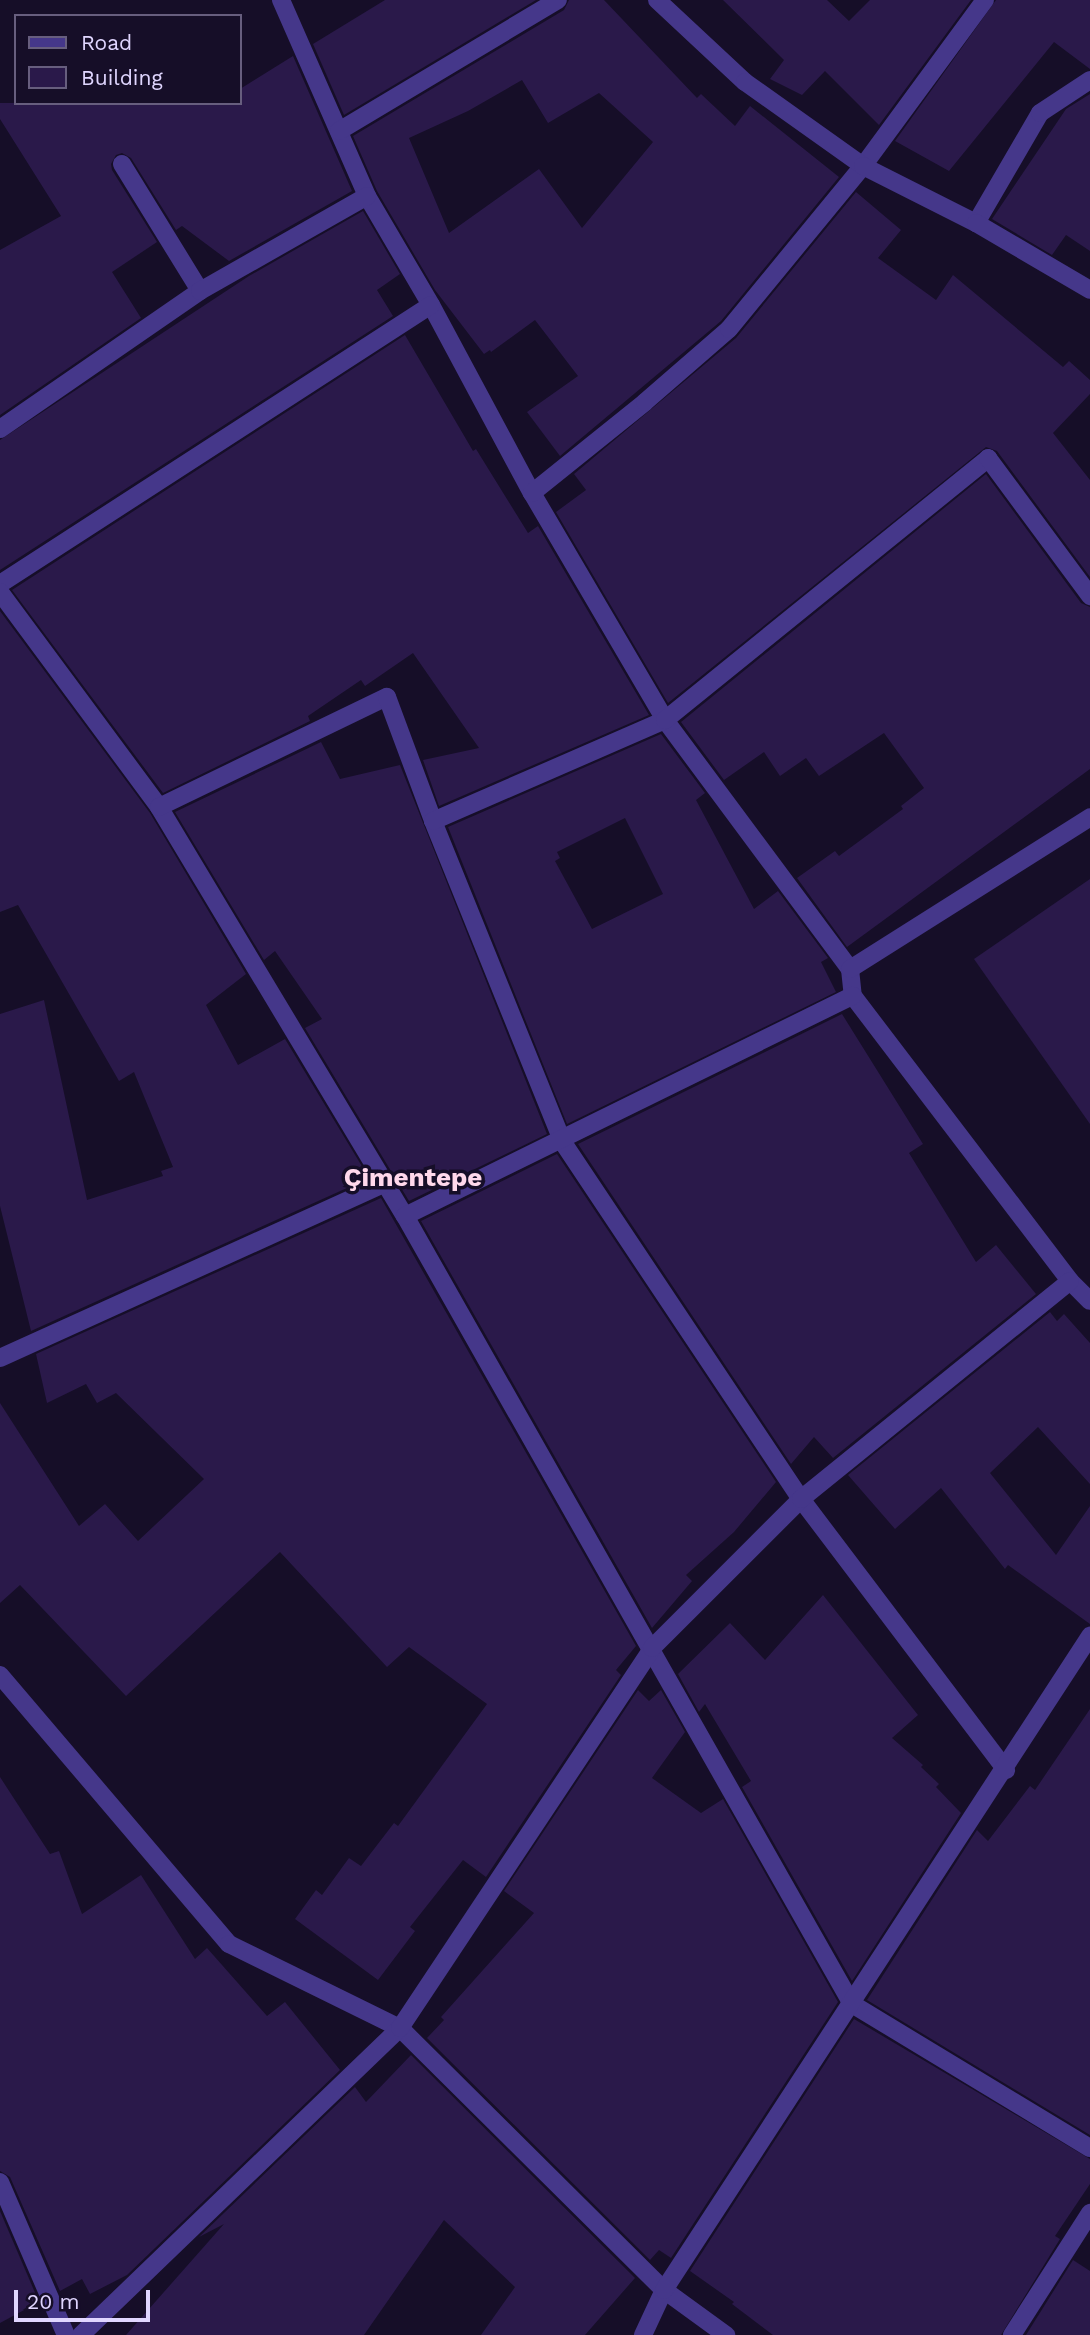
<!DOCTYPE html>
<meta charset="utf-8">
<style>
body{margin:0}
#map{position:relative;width:1090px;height:2335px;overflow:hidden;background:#160e28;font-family:"Work Sans",sans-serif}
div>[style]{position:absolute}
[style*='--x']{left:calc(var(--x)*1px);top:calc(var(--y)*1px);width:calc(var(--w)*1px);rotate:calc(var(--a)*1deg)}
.building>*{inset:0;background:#2a194a}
.minor>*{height:18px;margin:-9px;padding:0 9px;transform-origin:9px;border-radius:9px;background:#45378a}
.tertiary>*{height:18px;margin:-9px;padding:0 9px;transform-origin:9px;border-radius:9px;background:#45378a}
span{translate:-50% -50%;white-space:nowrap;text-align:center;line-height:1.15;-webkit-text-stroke:7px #160e28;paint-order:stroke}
.district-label{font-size:26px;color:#ffd8eb;font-weight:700}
.legend{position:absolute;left:14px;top:14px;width:228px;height:91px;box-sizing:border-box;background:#160e28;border:2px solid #675e7e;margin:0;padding:9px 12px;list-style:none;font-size:21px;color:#e0d6ff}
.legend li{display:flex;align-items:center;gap:14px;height:35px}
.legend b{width:35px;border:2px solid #675e7e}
.scale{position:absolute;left:14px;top:2290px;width:136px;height:32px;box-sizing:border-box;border:4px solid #e0d6ff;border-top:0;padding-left:9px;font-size:21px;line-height:24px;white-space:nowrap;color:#e0d6ff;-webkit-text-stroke:5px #160e28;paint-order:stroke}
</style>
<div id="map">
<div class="building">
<div style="clip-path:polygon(385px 0,536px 0,344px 115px,313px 44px)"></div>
<div style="clip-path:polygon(evenodd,569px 0,604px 0,697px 98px,701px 94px,735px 126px,750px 106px,839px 177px,721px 321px,560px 456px,527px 412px,578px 376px,535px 320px,491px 352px,490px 350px,484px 354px,435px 290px,377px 191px,353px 136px,564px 10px,569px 0,522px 80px,548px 123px,599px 93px,653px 142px,582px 228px,539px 169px,449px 233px,409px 138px,468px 111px,522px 80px)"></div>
<div style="clip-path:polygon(723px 0,827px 0,849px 21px,870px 0,971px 0,879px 125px,825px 71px,802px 95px,770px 79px,784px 60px)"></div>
<div style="clip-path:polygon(996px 0,1090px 0,1090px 69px,1054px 42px,949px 171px,895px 141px)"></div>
<div style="clip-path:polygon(293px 56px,352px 191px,229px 261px,182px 226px,176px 230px,131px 158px,122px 153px,116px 155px,111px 164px,112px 170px,157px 242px,112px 272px,141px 318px,0 415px,0 250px,61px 216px,0 119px,0 103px,240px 103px,240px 89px)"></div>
<div style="clip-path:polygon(1090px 94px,1090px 251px,1066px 235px,1052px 255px,992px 219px,1066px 109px)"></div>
<div style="clip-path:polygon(856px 192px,901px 230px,878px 258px,936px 300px,953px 275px,1063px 367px,1069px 361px,1090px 380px,1090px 394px,1053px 433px,1090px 480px,1090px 577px,997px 451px,986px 447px,668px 703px,556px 512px,586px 490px,574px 474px,736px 338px)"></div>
<div style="clip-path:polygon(363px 211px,400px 274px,377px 290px,393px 316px,0 570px,0 440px,249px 276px)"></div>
<div style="clip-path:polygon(405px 335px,473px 451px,476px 449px,528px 533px,538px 526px,649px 715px,439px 806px,423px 760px,479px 748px,413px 653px,365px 686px,361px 680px,308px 716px,310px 721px,163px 793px,12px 590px)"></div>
<div style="clip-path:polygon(986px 474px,1081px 603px,1090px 607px,1090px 769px,847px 947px,797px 878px,835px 851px,839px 856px,903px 809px,901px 806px,924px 788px,884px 733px,819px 776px,806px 758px,780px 776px,764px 752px,724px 780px,681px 722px)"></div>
<div style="clip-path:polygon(0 611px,150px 813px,246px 974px,206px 1005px,238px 1065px,285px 1039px,369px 1178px,31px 1331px,0 1206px,0 1014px,44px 1000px,87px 1200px,163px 1176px,161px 1171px,173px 1167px,134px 1072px,119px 1081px,18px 905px,0 912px)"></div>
<div style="clip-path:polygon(evenodd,661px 734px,705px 793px,696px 800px,754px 909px,778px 891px,828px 958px,821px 962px,836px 992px,567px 1124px,448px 827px,661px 734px,625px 818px,663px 894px,592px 929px,555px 861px,560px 858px,557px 852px,625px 818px)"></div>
<div style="clip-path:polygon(321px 742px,340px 779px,400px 765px,547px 1134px,409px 1201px,305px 1028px,322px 1019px,275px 951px,264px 960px,175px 812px)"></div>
<div style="clip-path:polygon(1090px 879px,1090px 1124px,974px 959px)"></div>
<div style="clip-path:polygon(842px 1014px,923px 1144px,909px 1153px,976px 1262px,996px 1245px,1036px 1294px,833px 1458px,814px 1437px,791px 1464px,578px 1144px)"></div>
<div style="clip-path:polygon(557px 1154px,776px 1482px,734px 1532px,686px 1575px,692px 1581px,652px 1628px,421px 1221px)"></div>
<div style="clip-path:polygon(381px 1198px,636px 1646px,616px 1670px,621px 1675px,486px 1877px,463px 1860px,410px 1927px,415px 1931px,378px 1980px,295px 1919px,316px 1890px,322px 1895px,349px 1858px,361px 1866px,394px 1823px,398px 1826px,487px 1704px,409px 1647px,387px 1667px,280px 1552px,126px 1696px,20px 1585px,0 1603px,0 1403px,79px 1526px,105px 1504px,138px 1541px,204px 1479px,116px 1393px,97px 1403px,86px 1384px,47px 1403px,36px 1354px)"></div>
<div style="clip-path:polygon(1050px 1312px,1057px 1321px,1064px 1314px,1090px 1343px,1090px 1484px,1038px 1427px,990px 1473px,1056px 1555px,1090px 1506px,1090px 1624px,1008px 1565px,1005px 1569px,941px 1488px,895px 1529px,848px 1475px)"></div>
<div style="clip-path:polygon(823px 1595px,918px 1715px,892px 1738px,923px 1765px,921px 1767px,939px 1784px,936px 1787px,961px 1813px,852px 1981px,742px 1787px,751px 1781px,705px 1704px,699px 1712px,678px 1674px,730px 1623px,765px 1660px)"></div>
<div style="clip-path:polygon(638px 1690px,649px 1701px,661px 1690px,685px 1732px,652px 1778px,701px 1813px,723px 1799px,838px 2002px,671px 2258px,659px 2250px,650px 2260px,427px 2038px,444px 2020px,441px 2017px,534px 1913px,504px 1891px)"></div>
<div style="clip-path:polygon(1090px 1709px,1090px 2135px,867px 2000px,977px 1830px,988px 1841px,1030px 1786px,1035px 1790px)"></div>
<div style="clip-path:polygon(0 1777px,50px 1854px,59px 1851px,82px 1914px,141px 1875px,195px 1959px,207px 1948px,267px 2016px,285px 2002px,340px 2070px,127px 2275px,90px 2294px,82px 2279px,60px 2291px,10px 2177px,0 2171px)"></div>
<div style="clip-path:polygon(854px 2019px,1090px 2159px,1090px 2184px,1055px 2236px,1060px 2239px,1001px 2335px,773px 2335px,732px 2304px,734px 2302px,690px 2271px)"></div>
<div style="clip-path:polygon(411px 2055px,635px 2278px,585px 2335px,481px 2335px,515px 2287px,444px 2220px,364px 2335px,126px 2335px,224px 2224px,199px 2237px,355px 2087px,366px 2102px)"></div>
<div style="clip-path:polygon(0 2211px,39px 2302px,0 2323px)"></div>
<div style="clip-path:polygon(1073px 2260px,1090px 2271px,1090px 2335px,1026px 2335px)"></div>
</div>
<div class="minor">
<div style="--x:281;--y:0;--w:214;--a:66.3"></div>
<div style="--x:367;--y:196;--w:126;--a:59.6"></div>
<div style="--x:431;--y:305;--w:213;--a:61.8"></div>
<div style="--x:532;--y:493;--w:263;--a:59.6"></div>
<div style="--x:665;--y:720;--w:310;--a:53.4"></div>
<div style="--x:850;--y:969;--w:27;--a:84"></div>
<div style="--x:853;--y:996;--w:358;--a:52.7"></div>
<div style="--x:1070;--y:1281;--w:28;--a:45"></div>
<div style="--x:339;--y:131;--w:255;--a:-30.9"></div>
<div style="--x:122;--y:164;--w:149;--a:58.4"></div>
<div style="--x:976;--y:223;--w:127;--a:-59.8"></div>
<div style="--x:1040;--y:113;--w:60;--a:-33.4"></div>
<div style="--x:0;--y:429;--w:243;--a:-34.6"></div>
<div style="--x:200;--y:291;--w:192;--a:-29.6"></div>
<div style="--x:532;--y:493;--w:145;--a:-38.8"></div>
<div style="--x:645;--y:402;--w:111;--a:-41"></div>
<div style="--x:729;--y:329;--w:211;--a:-50.6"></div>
<div style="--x:863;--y:166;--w:206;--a:-53.7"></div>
<div style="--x:0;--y:584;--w:513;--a:-32.92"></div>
<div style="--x:0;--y:592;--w:267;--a:53.5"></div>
<div style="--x:159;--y:807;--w:477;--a:59"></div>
<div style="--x:405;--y:1216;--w:906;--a:60.44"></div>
<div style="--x:852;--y:2004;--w:278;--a:31.2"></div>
<div style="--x:159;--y:807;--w:253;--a:-25.8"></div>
<div style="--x:387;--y:697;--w:132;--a:69.6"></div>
<div style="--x:433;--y:821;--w:345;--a:68"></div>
<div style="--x:562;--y:1141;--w:430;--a:56.3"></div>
<div style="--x:801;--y:1499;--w:340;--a:52.9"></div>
<div style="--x:433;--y:821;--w:253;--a:-23.5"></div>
<div style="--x:665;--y:720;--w:416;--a:-39"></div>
<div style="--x:988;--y:458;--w:172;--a:53.5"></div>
<div style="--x:850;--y:969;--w:284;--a:-32.3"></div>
<div style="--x:405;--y:1216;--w:499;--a:-26.2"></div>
<div style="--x:0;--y:1358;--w:422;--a:-24.4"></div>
<div style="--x:0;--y:1675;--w:353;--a:49.6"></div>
<div style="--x:229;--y:1944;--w:191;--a:26.2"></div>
<div style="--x:400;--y:2028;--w:372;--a:44.8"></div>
<div style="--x:664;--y:2290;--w:77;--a:36"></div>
<div style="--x:0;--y:2182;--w:167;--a:66.7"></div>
<div style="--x:81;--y:2335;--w:443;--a:-43.9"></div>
<div style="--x:400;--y:2028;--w:456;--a:-56.4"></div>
<div style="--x:652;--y:1648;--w:211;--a:-45"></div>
<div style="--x:801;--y:1499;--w:346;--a:-39"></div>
<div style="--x:1012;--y:2335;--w:145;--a:-57.4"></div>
</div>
<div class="tertiary">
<div style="--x:657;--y:0;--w:120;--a:43"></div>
<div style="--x:745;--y:82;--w:145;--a:35.4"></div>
<div style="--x:863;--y:166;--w:127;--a:26.8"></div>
<div style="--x:976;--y:223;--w:132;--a:30.4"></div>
<div style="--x:643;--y:2335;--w:50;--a:-65"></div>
<div style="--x:664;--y:2290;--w:781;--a:-56.92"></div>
</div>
<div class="district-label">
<span style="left:413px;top:1178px">Çimentepe</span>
</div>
<ul class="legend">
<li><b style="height:9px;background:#45378a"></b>Road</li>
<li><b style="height:19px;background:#2a194a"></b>Building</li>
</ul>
<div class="scale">20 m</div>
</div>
